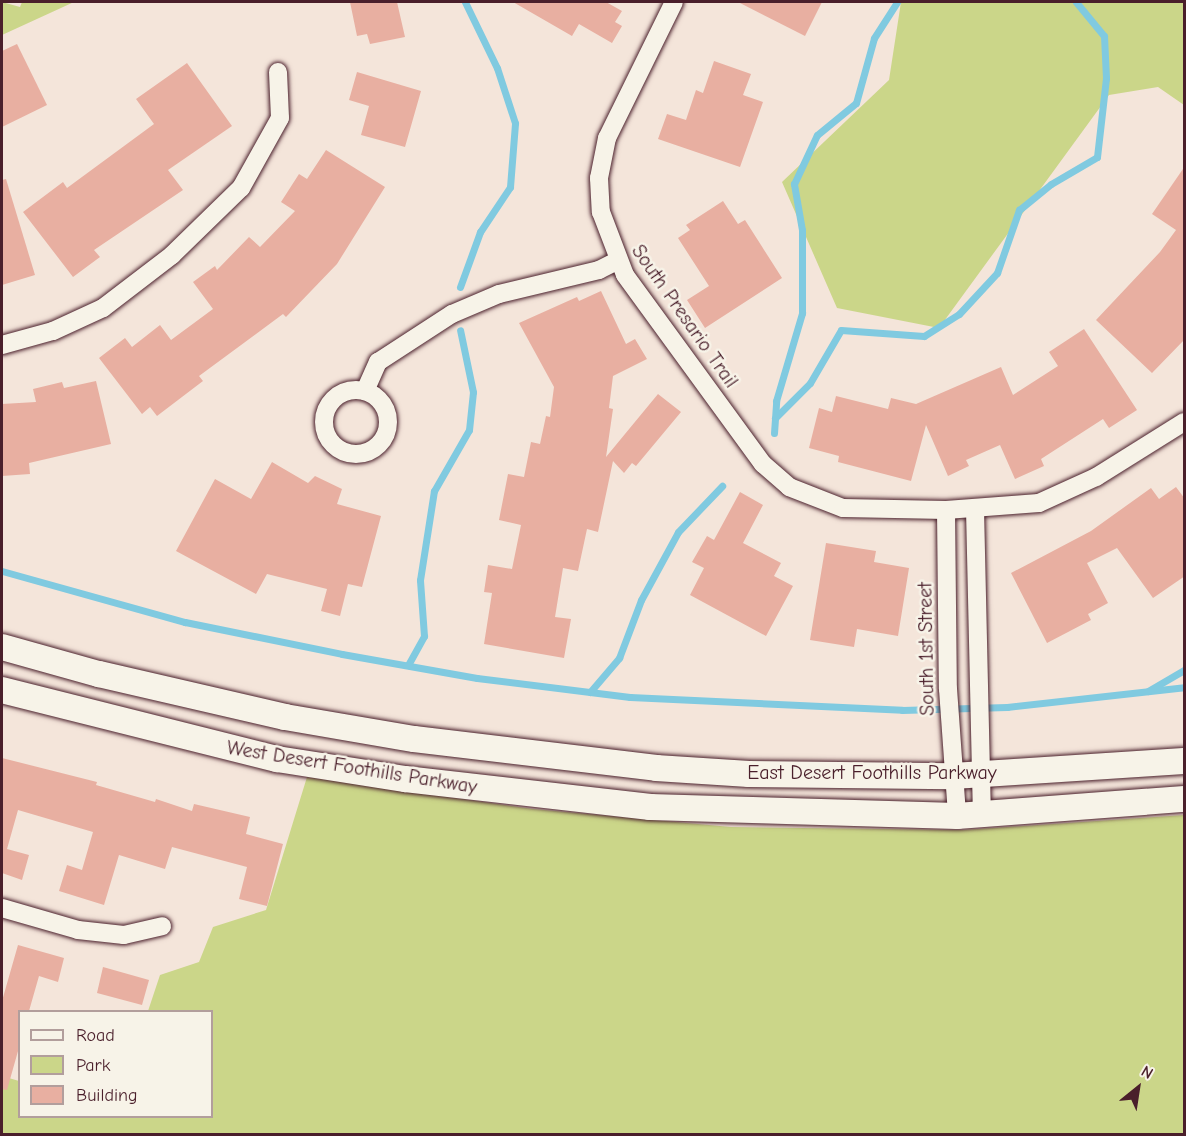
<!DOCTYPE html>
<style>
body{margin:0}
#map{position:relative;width:1186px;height:1136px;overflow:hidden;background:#f4e5da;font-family:"Comic Neue",sans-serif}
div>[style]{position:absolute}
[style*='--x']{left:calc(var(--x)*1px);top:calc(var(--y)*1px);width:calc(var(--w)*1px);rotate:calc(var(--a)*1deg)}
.green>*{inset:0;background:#cbd689}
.stream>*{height:7px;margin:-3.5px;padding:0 3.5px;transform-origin:3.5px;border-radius:3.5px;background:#80cae0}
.building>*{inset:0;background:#e8afa1}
.roads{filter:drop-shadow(0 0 2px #4a1f2b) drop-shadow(0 0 2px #4a1f2b)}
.street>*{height:18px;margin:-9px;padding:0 9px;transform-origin:9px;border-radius:9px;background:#f7f3e8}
.street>.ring{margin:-9px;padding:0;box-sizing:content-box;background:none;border:18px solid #f7f3e8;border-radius:50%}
.secondary>*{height:26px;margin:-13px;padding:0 13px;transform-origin:13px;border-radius:13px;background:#f7f3e8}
span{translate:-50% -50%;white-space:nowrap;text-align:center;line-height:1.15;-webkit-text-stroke:5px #f7f3e8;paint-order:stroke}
.street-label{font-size:20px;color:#4a1f2b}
.frame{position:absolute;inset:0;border:3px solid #4a1f2b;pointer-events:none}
.legend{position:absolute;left:18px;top:1010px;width:195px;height:108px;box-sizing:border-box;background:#f7f3e8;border:2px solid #b29e9c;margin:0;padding:8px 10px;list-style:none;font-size:18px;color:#4a1f2b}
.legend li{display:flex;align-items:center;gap:12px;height:30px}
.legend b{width:30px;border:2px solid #b29e9c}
.north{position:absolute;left:1108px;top:1058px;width:60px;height:60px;-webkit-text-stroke:4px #f7f3e8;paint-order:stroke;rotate:30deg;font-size:16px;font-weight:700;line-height:24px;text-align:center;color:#4a1f2b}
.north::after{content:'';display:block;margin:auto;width:21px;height:27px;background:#4a1f2b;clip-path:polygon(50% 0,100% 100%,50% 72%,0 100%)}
</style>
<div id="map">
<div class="green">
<div style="clip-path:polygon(2px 2px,20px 7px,22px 2px,74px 2px,2px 35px)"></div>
<div style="clip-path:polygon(901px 2px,1184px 2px,1184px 105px,1158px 87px,1109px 95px,939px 328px,837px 308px,782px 182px,889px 80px)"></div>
<div style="clip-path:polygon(307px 777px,533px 809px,731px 827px,963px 830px,1184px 815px,1184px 1134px,2px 1134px,2px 1076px,19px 1081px,20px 1116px,212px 1116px,212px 1012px,148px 1011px,160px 975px,199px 962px,213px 927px,266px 910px)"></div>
</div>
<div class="stream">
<div style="--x:460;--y:287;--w:59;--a:-70"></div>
<div style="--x:480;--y:232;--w:54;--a:-56.3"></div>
<div style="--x:510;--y:187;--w:64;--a:-85.5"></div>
<div style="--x:515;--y:123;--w:58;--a:-108.1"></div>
<div style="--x:497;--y:68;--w:73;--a:-115.9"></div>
<div style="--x:775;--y:418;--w:49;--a:-45"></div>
<div style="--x:810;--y:383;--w:61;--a:-59.7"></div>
<div style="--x:841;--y:330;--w:83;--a:4.1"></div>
<div style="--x:924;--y:336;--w:41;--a:-32.2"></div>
<div style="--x:959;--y:314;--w:56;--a:-47.2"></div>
<div style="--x:997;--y:273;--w:67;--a:-70.8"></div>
<div style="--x:1019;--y:210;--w:41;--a:-39.1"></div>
<div style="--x:1051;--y:184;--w:53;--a:-30.4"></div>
<div style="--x:1097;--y:157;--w:80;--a:-83.5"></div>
<div style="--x:1106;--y:78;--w:42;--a:-92.7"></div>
<div style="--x:1104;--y:36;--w:44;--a:-129.5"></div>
<div style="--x:774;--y:433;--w:32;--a:-86"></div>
<div style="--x:776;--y:401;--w:92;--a:-73.5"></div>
<div style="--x:802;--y:313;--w:83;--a:-90"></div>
<div style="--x:802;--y:230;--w:47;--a:-99.9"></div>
<div style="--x:794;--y:184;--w:54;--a:-64.9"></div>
<div style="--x:817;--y:135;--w:50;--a:-39.4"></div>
<div style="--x:856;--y:103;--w:67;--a:-74.5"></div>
<div style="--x:874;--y:38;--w:43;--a:-57.4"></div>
<div style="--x:2;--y:571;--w:190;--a:15.6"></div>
<div style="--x:185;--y:622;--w:160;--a:11.5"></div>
<div style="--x:342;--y:654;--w:137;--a:10.1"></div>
<div style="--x:477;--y:678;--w:154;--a:7.1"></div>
<div style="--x:630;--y:697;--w:272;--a:2.7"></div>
<div style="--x:902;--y:710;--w:105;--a:-1.6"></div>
<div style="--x:1007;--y:707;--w:178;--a:-6.4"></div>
<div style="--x:408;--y:665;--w:33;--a:-61"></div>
<div style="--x:424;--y:636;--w:56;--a:-94.1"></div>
<div style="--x:420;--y:580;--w:90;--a:-81.1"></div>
<div style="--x:434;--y:491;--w:70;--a:-60.2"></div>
<div style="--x:469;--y:430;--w:38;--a:-84"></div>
<div style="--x:473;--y:392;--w:63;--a:-101.8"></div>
<div style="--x:1148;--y:691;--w:42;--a:-30.3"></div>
<div style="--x:590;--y:692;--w:45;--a:-49.5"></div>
<div style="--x:619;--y:658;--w:62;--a:-69.2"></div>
<div style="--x:641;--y:600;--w:77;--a:-61.4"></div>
<div style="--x:678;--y:532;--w:64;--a:-46.3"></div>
</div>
<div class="building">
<div style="clip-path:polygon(350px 2px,397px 2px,405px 37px,370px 44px,367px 34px,357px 36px)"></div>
<div style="clip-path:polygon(513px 2px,606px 2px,622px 11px,615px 22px,622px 26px,612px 43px,579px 24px,572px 36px)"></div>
<div style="clip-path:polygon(738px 2px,822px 2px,805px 36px)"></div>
<div style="clip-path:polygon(17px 44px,47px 105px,2px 127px,2px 51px)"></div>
<div style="clip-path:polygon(714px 61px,751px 74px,743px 95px,763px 102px,740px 167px,658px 139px,667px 114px,686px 120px,696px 90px,703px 93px)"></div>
<div style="clip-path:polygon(187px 63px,232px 126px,168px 170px,183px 190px,94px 250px,100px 257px,73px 277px,23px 212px,63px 182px,67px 188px,154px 124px,136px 99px)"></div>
<div style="clip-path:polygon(357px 72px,421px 91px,405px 147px,361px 135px,369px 106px,349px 100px)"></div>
<div style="clip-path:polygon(326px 150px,385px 187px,337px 264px,286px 317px,283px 314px,199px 376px,203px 381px,157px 416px,150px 407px,142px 414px,99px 358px,125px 338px,132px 347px,160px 325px,171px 340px,213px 309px,193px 282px,215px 266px,217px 270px,249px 237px,260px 247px,295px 211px,281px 202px,299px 174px,307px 179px)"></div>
<div style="clip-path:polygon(1185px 166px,1185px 339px,1152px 373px,1096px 320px,1160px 252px,1176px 230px,1152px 214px)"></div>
<div style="clip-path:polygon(6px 179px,35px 275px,2px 285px,2px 180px)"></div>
<div style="clip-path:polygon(723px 201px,738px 224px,745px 220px,782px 278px,705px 328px,687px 300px,709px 286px,678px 238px,690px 230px,686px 225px)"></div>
<div style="clip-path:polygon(601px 291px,626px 344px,635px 339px,647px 359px,613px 376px,609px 408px,613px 409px,606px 457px,658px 394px,681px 412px,636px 466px,632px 463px,624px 473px,613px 461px,598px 532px,587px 529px,578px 571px,563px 568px,555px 617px,571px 619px,564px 658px,484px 644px,492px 593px,484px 592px,488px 565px,512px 569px,521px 525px,499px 520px,508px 474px,524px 477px,531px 442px,540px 444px,546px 416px,550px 417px,554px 387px,519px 323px,577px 297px,579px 301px)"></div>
<div style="clip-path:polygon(1084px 329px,1137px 410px,1109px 428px,1103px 419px,1041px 459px,1044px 466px,1015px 479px,1000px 445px,966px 460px,969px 466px,948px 476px,926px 425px,911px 481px,838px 462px,839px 456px,809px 448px,819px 408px,832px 412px,836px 396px,888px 409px,891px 398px,916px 404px,1001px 367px,1013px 395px,1058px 366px,1049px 352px)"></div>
<div style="clip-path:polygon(96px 381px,111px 444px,29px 463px,30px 474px,2px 476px,2px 404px,36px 402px,33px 389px,62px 382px,64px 388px)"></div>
<div style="clip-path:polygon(272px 462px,308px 483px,315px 476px,342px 489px,337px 504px,381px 516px,362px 587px,348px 584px,340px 616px,321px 611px,327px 589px,267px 574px,256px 594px,176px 551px,215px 479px,251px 499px)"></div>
<div style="clip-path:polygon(1176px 487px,1185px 499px,1185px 576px,1153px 598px,1117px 548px,1087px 563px,1108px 603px,1088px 614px,1091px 620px,1047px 643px,1011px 573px,1091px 531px,1151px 488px,1159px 499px)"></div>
<div style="clip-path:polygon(740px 492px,763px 505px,743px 543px,781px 563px,774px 576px,793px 586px,766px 636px,690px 595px,704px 568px,692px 562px,707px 536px,714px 540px)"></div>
<div style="clip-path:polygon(826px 543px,876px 551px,874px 562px,909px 568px,898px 636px,857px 629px,854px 647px,810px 640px)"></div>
<div style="clip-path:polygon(2px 758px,97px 782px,96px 785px,155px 802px,156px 799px,192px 811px,194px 804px,250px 817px,246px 834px,283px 844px,267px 906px,239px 899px,247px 867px,172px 847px,165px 869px,119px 855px,104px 905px,59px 891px,67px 865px,82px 870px,93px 832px,18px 810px,7px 849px,29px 855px,22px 880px,2px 873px)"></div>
<div style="clip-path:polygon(18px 945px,64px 958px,58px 982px,39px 976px,29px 1011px,20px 1011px,20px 1044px,7px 1090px,2px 1089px,2px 1001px)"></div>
<div style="clip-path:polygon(103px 967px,149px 980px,142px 1005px,97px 993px)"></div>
</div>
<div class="roads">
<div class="street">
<div style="--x:674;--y:2;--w:152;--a:116.2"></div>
<div style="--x:607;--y:138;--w:41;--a:101.3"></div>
<div style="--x:599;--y:178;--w:34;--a:87"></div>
<div style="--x:601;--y:212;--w:67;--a:69.1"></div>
<div style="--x:625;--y:275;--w:234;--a:53.9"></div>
<div style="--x:763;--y:464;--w:35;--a:41"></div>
<div style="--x:789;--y:487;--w:58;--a:21.3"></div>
<div style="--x:843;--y:508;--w:103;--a:1.1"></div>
<div style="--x:946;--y:510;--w:93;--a:-4.3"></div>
<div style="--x:1039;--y:503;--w:63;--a:-24.5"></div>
<div style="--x:1096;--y:477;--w:104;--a:-32"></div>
<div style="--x:2;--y:345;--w:53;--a:-15.4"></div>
<div style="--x:53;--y:331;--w:55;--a:-24.7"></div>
<div style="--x:103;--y:308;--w:87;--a:-37.5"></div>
<div style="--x:172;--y:255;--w:96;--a:-44.2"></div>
<div style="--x:241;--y:188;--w:80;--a:-60.9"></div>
<div style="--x:280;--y:118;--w:46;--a:-92.5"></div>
<div class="ring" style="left:324px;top:390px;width:46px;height:46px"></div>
<div style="--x:365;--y:391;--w:32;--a:-66"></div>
<div style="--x:378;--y:362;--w:88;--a:-33"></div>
<div style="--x:452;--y:314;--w:51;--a:-23.1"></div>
<div style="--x:499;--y:294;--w:103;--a:-13.5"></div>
<div style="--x:599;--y:270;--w:20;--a:-27"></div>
<div style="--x:975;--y:509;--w:305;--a:88.7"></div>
<div style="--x:946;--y:510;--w:179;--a:89.4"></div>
<div style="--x:948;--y:689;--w:127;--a:85.9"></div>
<div style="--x:2;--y:908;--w:79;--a:16.1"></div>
<div style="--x:78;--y:930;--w:46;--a:6.2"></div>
<div style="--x:124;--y:935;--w:39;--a:-13"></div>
</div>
<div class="secondary">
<div style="--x:2;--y:647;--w:101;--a:15.6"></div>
<div style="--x:99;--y:674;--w:191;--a:13"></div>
<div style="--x:285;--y:717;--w:131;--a:9.7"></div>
<div style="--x:414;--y:739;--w:244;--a:6.8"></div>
<div style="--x:656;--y:768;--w:93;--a:3.7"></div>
<div style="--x:749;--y:774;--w:204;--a:0.6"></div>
<div style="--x:953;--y:776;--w:231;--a:-3.7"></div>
<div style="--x:2;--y:690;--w:284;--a:14.1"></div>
<div style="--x:277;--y:759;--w:130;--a:8.9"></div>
<div style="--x:405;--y:779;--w:247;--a:6.5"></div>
<div style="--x:650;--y:807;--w:307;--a:1.7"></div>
<div style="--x:957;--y:816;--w:228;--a:-4.3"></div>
</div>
</div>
<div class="street-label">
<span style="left:685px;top:316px;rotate:55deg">South Presario Trail</span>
<span style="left:926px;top:649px;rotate:-91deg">South 1st Street</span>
<span style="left:352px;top:767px;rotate:9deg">West Desert Foothills Parkway</span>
<span style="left:872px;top:772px">East Desert Foothills Parkway</span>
</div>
<div class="frame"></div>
<ul class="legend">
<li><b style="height:8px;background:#f7f3e8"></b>Road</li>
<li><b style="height:16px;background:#cbd689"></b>Park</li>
<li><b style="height:16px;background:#e8afa1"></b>Building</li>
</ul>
<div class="north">N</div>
</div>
